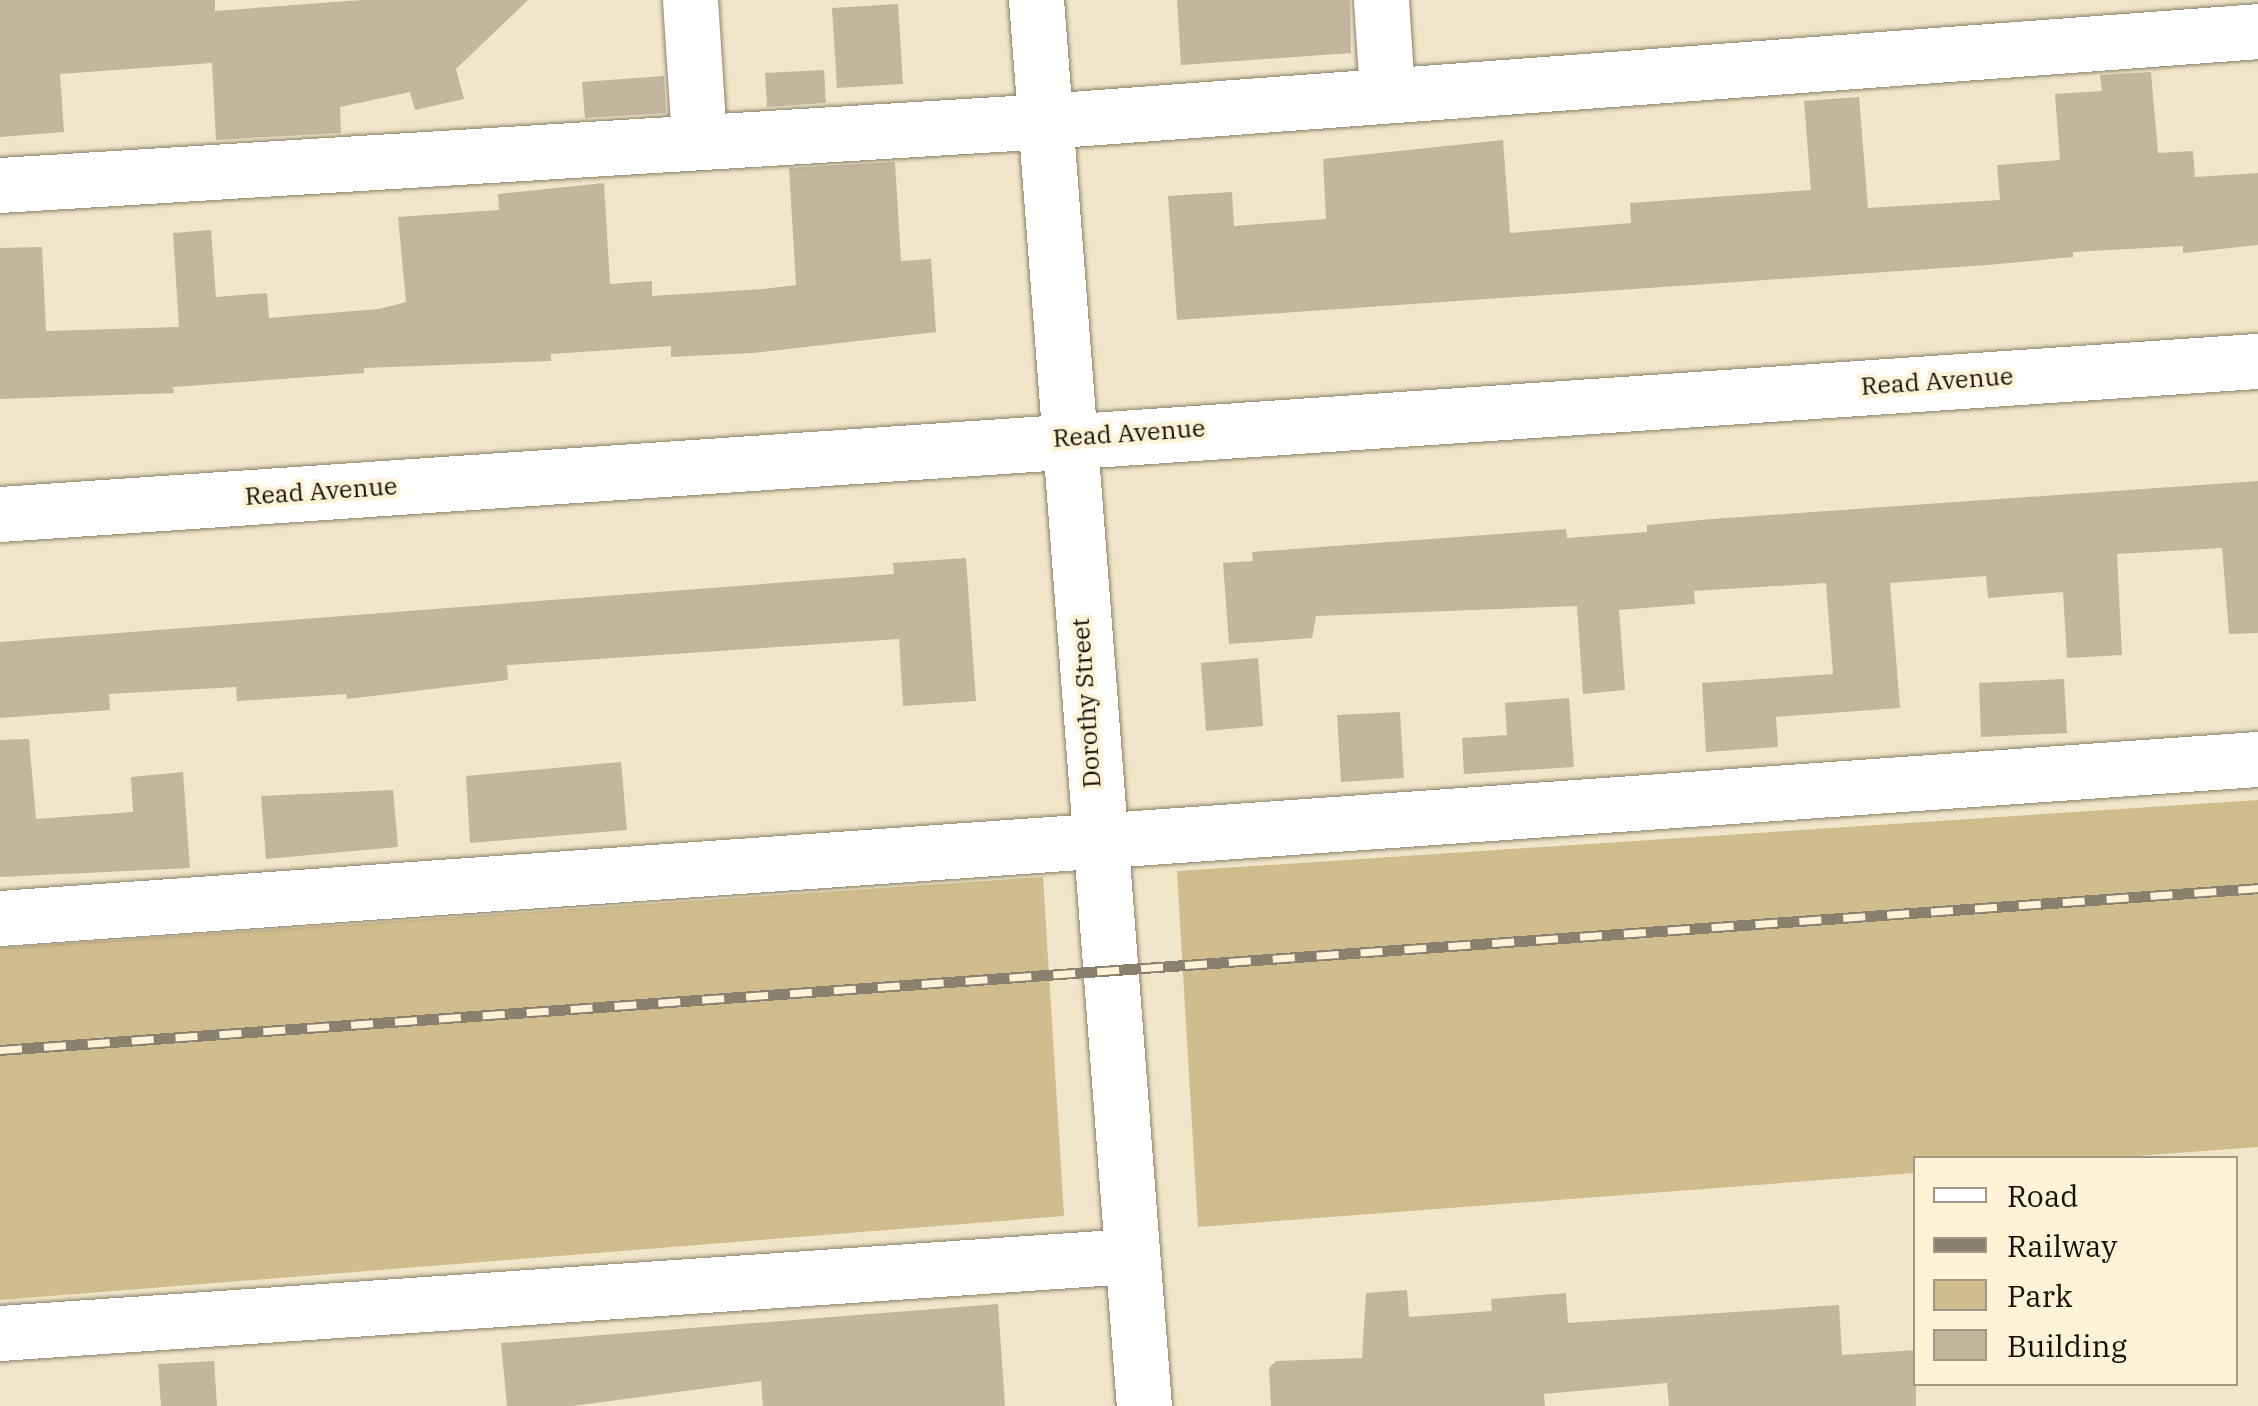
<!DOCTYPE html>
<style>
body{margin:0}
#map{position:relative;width:2258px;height:1406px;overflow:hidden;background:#f1e6ca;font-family:"IBM Plex Serif",serif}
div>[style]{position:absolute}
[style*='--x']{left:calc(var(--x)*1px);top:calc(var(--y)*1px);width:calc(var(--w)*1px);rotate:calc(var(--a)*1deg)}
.green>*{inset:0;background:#d0bd8e}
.building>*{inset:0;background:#c2b79d}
.roads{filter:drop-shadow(0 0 2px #8a8067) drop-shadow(0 0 2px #8a8067)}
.minor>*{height:55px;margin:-27.5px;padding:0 27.5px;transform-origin:27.5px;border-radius:27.5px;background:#fff}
.rail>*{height:11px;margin-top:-5.5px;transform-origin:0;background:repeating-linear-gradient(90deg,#fef3d7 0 22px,#89816e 0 44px);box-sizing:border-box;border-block:2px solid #89816e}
span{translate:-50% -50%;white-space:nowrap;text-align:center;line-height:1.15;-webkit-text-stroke:8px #fef3d7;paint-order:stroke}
.street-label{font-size:25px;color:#161209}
.legend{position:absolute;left:1913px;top:1156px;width:325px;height:230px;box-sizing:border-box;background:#fef3d7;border:2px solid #a19985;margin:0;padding:12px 18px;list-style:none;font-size:30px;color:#161209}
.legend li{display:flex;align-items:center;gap:20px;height:50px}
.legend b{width:50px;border:2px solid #a19985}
</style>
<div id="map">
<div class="green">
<div style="clip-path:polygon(2258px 800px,2258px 1147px,2109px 1158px,1916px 1158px,1915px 1173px,1198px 1227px,1177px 871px)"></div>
<div style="clip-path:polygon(1043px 877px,1064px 1216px,0 1300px,0 948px)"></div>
</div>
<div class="building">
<div style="clip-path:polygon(0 0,215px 0,215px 11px,362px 0,528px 0,456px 69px,464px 99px,415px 110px,410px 92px,340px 107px,341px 133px,216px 140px,212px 63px,60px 74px,64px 132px,0 137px)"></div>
<div style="clip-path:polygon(1177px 0,1350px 0,1351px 53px,1181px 65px)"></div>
<div style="clip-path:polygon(898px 4px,903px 84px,837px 88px,832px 8px)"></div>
<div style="clip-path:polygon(824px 70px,826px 103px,767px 107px,765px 73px)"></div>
<div style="clip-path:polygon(2151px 72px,2158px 153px,2193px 151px,2195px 177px,2258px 173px,2258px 245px,2183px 253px,2183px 246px,2073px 252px,2073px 257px,1988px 265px,1177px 320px,1168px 196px,1232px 192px,1234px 226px,1326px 219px,1323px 159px,1503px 140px,1510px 233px,1631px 223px,1630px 203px,1811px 190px,1804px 101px,1859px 97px,1868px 208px,2000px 200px,1997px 165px,2060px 160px,2055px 94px,2102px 91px,2100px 75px)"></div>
<div style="clip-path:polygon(664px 76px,666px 113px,585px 118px,582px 82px)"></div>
<div style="clip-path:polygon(895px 162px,901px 261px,931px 259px,936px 332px,753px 353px,671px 357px,671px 346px,551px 354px,551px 361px,364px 368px,364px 373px,173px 387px,174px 393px,0 399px,0 248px,42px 247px,46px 331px,179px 327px,173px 233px,211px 230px,216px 297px,267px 293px,269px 318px,379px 309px,406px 302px,398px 217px,499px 210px,498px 194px,604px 183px,610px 284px,652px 281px,652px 296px,763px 289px,796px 285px,789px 168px)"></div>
<div style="clip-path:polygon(2258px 481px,2258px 633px,2229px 634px,2222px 548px,2117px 554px,2122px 655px,2067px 658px,2063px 592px,1988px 598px,1986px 576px,1890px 583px,1900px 708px,1776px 717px,1778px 747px,1706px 752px,1702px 683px,1833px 674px,1826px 583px,1694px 591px,1695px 604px,1619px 610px,1625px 690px,1583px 694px,1577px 606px,1316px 616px,1312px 638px,1229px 644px,1223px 563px,1253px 561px,1252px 552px,1566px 529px,1567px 538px,1647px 532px,1647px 525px,1712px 519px)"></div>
<div style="clip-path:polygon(966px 558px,976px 701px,903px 706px,899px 639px,507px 665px,508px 680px,347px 699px,346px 694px,237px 701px,236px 687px,109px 694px,110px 710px,0 718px,0 642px,894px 574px,893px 563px)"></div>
<div style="clip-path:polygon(1258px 658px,1263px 726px,1206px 731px,1201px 663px)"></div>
<div style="clip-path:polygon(2064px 679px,2067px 733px,1981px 737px,1979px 683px)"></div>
<div style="clip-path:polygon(1569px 698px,1574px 767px,1464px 774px,1462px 738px,1507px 735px,1505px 703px)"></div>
<div style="clip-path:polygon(1400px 712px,1404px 778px,1341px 782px,1337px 715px)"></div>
<div style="clip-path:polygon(29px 739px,36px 819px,133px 812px,131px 777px,183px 772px,190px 868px,0 877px,0 740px)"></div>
<div style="clip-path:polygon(621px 762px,627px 830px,470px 843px,466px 776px)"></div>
<div style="clip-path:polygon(393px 790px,398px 847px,266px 859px,261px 796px)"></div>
<div style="clip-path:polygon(1407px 1290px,1409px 1317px,1492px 1311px,1491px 1299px,1566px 1293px,1568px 1323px,1839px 1305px,1842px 1355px,1916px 1350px,1916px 1406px,1669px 1406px,1667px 1383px,1544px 1394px,1545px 1406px,1271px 1406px,1269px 1368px,1276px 1361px,1362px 1358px,1366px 1293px)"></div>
<div style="clip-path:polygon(998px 1304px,1005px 1406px,763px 1406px,761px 1381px,572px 1406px,507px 1406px,501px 1343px)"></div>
<div style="clip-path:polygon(214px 1361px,217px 1406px,161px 1406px,158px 1364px)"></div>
</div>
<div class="roads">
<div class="minor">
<div style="--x:690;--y:0;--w:141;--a:86.3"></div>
<div style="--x:1036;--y:0;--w:1410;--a:85.61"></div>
<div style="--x:1381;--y:0;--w:94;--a:86.3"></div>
<div style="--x:0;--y:185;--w:1047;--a:-3.5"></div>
<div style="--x:1045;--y:121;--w:1216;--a:-4.24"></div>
<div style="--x:0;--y:514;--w:2263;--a:-3.88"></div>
<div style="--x:0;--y:918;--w:2264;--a:-4.03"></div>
<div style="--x:0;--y:1333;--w:1133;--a:-3.9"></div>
</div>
</div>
<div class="rail">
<div style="--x:0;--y:1050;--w:2264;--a:-4.1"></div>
</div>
<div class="street-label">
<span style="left:1937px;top:381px;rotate:-4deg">Read Avenue</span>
<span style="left:1129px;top:433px;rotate:-4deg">Read Avenue</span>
<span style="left:321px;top:491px;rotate:-4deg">Read Avenue</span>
<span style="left:1086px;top:703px;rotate:-94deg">Dorothy Street</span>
</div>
<ul class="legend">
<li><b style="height:12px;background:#fff"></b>Road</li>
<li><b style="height:12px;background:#89816e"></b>Railway</li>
<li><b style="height:28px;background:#d0bd8e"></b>Park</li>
<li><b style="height:28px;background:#c2b79d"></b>Building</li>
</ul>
</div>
